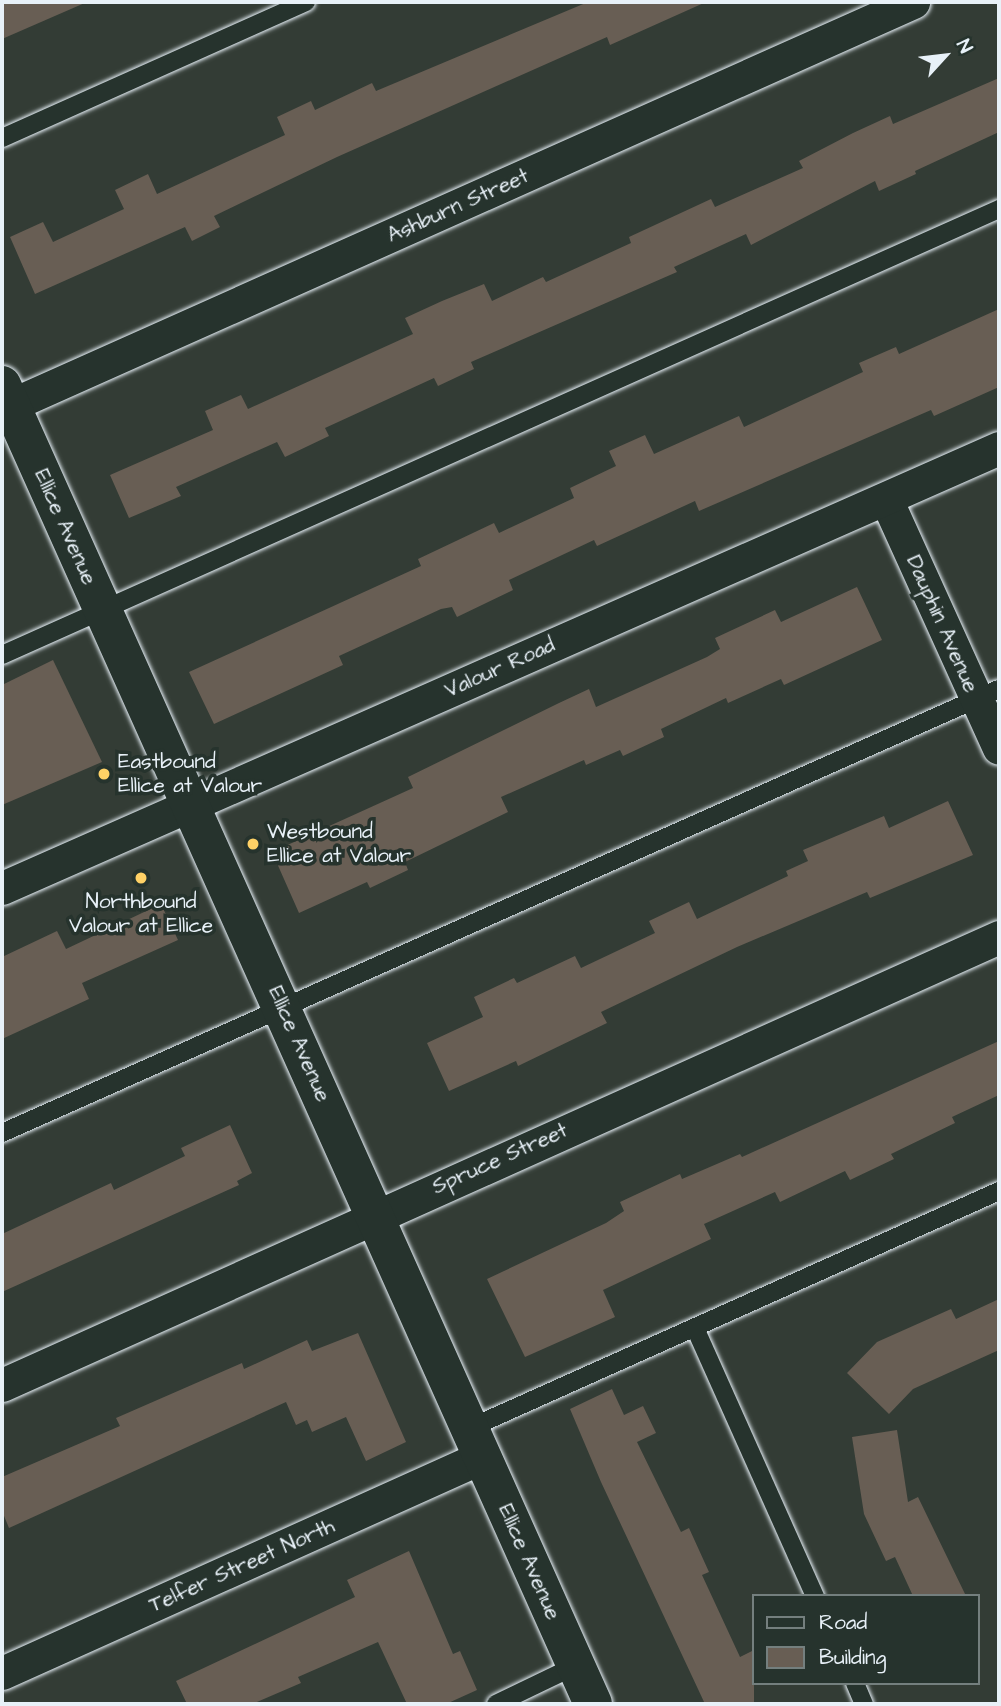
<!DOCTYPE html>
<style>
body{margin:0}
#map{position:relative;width:1001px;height:1706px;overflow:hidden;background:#333c35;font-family:"Architects Daughter",sans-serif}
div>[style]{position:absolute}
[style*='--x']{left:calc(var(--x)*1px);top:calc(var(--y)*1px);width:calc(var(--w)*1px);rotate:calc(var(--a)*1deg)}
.building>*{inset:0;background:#685e54}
.roads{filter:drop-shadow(0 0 2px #e8f1f8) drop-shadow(0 0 2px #e8f1f8)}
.service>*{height:18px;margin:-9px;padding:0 9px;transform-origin:9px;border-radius:9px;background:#26332d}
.minor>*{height:33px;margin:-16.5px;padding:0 16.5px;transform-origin:16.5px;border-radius:16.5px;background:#26332d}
.secondary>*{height:38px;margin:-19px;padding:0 19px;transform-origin:19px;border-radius:19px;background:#26332d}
.dots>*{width:19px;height:19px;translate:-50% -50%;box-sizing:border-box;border:4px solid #26332d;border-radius:50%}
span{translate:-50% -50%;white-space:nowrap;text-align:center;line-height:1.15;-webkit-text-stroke:7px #26332d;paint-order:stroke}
.street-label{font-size:21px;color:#e8f1f8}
.poi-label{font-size:21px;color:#e8f1f8}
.left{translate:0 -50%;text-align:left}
.frame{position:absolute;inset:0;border:4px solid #e8f1f8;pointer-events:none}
.legend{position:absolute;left:752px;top:1594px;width:228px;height:91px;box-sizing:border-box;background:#26332d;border:2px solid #747f7e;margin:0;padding:9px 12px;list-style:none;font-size:21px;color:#e8f1f8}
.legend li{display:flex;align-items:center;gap:14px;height:35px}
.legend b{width:35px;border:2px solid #747f7e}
.north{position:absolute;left:910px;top:21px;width:70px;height:70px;-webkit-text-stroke:5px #26332d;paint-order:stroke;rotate:63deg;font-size:19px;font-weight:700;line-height:28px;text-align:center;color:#e8f1f8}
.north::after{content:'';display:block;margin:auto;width:24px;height:32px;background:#e8f1f8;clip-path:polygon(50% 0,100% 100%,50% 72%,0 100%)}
</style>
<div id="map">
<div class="building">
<div style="clip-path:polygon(2px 2px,87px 2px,2px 39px)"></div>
<div style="clip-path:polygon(588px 2px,706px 2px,610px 45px,607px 37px,337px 157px,214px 216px,220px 227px,192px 241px,185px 227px,35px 294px,10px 237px,43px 222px,53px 242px,124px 209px,115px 190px,148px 174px,157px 194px,285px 135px,277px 117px,311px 101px,315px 110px,372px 83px,376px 91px)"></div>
<div style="clip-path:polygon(999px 78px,999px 132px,915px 171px,916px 174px,879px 191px,875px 181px,751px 245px,746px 234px,674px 267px,677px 272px,471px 362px,474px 369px,438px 386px,434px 378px,325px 428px,329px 436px,285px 457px,277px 442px,176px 487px,181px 496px,129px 518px,110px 475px,213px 430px,205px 411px,241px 395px,248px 409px,413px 334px,405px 318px,442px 301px,484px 284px,492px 301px,543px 277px,546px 282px,631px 243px,629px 237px,711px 199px,715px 207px,803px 168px,799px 161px,853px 133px,890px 116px,893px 124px)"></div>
<div style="clip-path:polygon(999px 309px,999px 387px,934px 416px,931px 410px,699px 511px,695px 501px,597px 546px,594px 540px,509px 580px,513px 590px,457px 617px,452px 607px,441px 609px,339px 656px,343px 665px,214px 724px,189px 672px,421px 566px,418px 559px,494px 523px,499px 533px,574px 498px,570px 488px,616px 466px,609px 451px,645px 435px,654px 454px,739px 416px,744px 427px,863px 372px,859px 363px,896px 347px,899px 354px)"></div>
<div style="clip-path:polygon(857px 587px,882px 640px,784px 685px,781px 679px,728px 703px,726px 698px,661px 729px,664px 737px,623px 756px,620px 750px,586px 765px,584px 760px,501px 797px,508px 812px,405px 862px,408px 870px,370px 888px,367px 882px,299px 913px,272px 852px,413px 788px,408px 777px,559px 703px,589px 689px,596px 707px,707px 657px,720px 649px,715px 638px,775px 610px,781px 622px)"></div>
<div style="clip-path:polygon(53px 660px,102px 762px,2px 805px,2px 685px)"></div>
<div style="clip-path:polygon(948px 801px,973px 855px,870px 898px,867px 892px,737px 947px,601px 1012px,607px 1023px,518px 1066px,516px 1061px,449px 1091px,427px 1043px,483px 1017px,474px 997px,514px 978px,517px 983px,575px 956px,581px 968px,655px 933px,649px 921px,689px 902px,697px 919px,788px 876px,786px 871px,808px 861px,803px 850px,884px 816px,889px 828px)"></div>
<div style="clip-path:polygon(161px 904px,178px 940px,82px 983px,89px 999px,2px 1039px,2px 957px,57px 931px,66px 949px)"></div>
<div style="clip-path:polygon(999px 1041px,999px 1095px,952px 1117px,955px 1123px,891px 1154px,894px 1159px,850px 1180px,845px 1171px,780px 1202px,775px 1192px,704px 1224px,711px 1239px,603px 1290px,615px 1317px,525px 1357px,487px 1279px,606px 1223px,624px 1211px,620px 1202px,680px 1174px,682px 1179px,740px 1154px,742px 1157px)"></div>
<div style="clip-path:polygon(230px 1125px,252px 1173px,237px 1181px,239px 1185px,2px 1292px,2px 1234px,111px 1183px,114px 1190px,185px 1156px,181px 1148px)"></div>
<div style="clip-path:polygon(999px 1299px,999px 1350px,913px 1389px,889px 1414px,847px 1373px,877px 1342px,951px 1309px,956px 1319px)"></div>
<div style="clip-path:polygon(358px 1333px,406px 1442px,366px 1461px,346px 1417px,312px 1432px,307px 1420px,296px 1425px,286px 1402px,9px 1528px,2px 1511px,2px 1477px,120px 1426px,116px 1418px,242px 1363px,244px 1369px,307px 1340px,312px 1351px)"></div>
<div style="clip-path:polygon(612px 1389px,624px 1415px,643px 1406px,656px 1433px,637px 1442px,681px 1532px,689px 1528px,709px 1572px,702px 1575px,740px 1657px,754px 1650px,754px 1704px,705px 1704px,601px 1482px,570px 1409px)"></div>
<div style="clip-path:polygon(897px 1430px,908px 1502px,918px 1497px,966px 1596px,913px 1596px,895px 1557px,886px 1561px,864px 1514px,852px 1437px)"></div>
<div style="clip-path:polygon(409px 1551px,453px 1654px,460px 1651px,477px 1690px,446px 1704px,407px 1704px,378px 1642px,298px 1677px,301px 1683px,252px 1704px,187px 1704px,176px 1681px,355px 1597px,347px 1580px)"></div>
</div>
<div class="roads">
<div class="service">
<div style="--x:2;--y:138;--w:333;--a:-24.1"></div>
<div style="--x:2;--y:655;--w:1092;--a:-24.1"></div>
<div style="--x:2;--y:1133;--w:1091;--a:-24.01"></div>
<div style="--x:695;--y:1328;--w:294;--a:65.9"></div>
<div style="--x:470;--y:1428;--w:580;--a:-24.13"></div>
<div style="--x:855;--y:1683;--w:23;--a:67"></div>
<div style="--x:496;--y:1704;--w:88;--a:-25.7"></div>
</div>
<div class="minor">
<div style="--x:2;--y:409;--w:998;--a:-24.07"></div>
<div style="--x:886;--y:499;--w:273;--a:65.6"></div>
<div style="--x:2;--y:888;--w:1090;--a:-23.81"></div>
<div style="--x:2;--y:1385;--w:1093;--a:-24.2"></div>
<div style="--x:2;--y:1673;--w:526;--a:-24.23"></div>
</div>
<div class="secondary">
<div style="--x:2;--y:385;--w:1445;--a:65.86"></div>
</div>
</div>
<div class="dots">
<div style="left:104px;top:774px;background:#ffd166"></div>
<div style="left:253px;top:844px;background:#ffd166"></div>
<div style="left:141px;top:878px;background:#ffd166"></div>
</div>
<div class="street-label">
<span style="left:458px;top:206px;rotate:-24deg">Ashburn Street</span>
<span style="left:65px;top:527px;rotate:66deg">Ellice Avenue</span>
<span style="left:942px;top:624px;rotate:66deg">Dauphin Avenue</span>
<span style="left:500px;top:668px;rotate:-24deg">Valour Road</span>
<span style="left:299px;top:1044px;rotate:66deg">Ellice Avenue</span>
<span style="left:500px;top:1159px;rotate:-24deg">Spruce Street</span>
<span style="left:529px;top:1562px;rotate:66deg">Ellice Avenue</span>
<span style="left:242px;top:1566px;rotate:-24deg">Telfer Street North</span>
</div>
<div class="poi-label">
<span class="left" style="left:118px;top:774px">Eastbound<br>Ellice at Valour</span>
<span class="left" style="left:267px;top:844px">Westbound<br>Ellice at Valour</span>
<span style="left:141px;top:914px">Northbound<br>Valour at Ellice</span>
</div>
<div class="frame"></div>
<ul class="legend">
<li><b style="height:9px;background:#26332d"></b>Road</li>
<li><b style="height:19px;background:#685e54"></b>Building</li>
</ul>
<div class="north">N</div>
</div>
